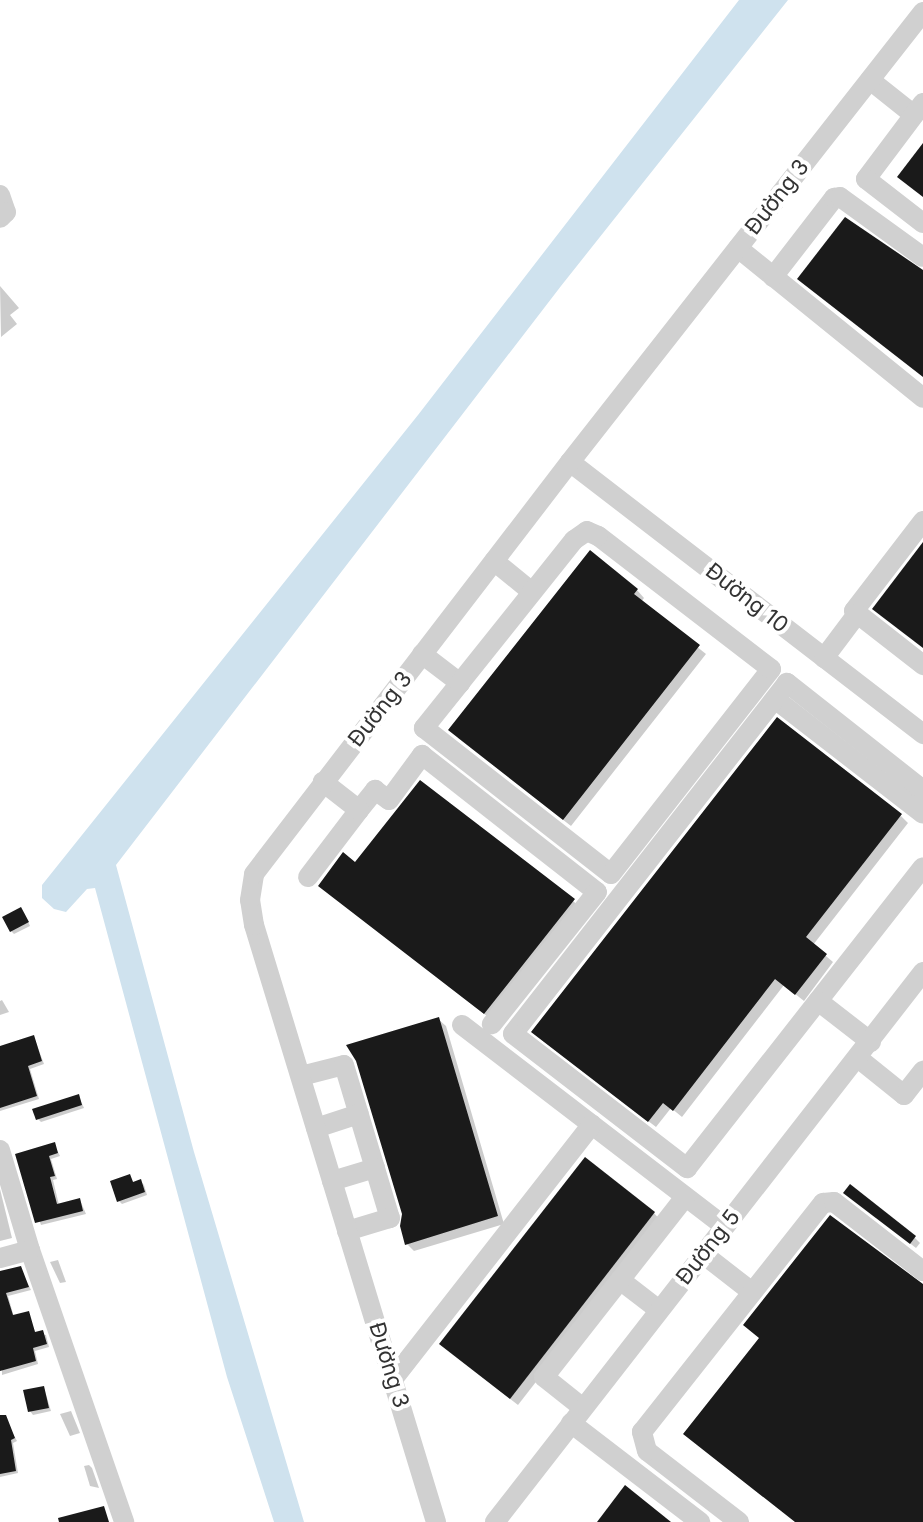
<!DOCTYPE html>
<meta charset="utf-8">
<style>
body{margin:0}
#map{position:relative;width:923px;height:1522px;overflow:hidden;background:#fff;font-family:Inter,sans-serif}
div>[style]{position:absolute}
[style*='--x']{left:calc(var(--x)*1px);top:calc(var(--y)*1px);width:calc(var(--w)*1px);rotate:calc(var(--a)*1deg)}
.water>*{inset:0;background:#cfe2ee}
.shadow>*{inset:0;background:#0003}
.building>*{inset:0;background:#1a1a1a}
.minor>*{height:20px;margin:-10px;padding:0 10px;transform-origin:10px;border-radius:10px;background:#d0d0d0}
span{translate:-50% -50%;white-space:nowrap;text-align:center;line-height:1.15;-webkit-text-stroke:8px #fff;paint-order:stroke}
.street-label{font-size:22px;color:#333}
</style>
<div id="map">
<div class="water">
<div style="clip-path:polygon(739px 0,788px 0,561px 286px,116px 865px,194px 1152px,304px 1522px,274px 1522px,227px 1377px,95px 888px,87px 889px,66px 912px,54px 909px,42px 898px,42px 885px,418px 415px)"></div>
</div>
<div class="shadow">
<div style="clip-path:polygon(0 286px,19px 308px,10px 315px,17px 324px,1px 337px)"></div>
<div style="clip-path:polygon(590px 553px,637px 590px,644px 598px,641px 602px,706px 654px,571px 826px,458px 738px)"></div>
<div style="clip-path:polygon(901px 816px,908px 823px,813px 945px,833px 962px,804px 1001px,784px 985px,682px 1117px,671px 1108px,656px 1127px,541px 1039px)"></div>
<div style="clip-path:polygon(356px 864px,573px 901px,581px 908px,492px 1020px,328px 893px)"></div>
<div style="clip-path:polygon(24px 913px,30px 926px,14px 934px,11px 931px)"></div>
<div style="clip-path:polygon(2px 1000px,9px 1012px,0 1015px,0 1001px)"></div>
<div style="clip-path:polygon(438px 1019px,446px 1026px,504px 1224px,414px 1251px,407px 1244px,404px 1214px,358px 1060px)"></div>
<div style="clip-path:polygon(34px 1037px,44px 1064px,30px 1069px,39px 1099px,0 1111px,0 1048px)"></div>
<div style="clip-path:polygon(79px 1097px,84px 1108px,41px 1122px,38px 1119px)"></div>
<div style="clip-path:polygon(54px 1144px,60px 1156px,51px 1159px,57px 1179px,53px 1180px,59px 1205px,80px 1200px,86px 1214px,41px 1225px,17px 1155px)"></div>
<div style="clip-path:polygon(130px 1176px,134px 1184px,140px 1181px,144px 1185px,147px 1195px,122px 1204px,119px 1201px)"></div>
<div style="clip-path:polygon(850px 1187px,915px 1238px,920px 1243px,916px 1248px,851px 1198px)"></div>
<div style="clip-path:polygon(0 1189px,12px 1238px,0 1241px)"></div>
<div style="clip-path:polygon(654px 1213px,661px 1221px,518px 1405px,449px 1351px)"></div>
<div style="clip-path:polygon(58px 1260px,66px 1282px,60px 1283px,50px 1262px)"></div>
<div style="clip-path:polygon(20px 1268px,31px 1290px,8px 1296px,14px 1317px,28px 1313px,36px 1334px,46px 1335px,49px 1347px,35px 1351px,38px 1364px,2px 1375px,0 1273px)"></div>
<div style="clip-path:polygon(44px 1388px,51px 1411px,33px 1415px,30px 1411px)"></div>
<div style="clip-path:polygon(71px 1411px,80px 1433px,70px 1436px,60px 1414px)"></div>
<div style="clip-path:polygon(10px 1428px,17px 1441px,13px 1443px,18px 1473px,0 1477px,0 1433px)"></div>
<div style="clip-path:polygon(89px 1465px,92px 1468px,99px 1488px,90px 1486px,84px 1466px)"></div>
</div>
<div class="building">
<div style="clip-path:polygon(923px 143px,923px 197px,897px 177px)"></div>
<div style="clip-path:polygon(845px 217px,923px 270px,923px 377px,797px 279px)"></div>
<div style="clip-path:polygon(923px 542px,923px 648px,872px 609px)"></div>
<div style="clip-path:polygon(590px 550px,638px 589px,634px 594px,700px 645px,563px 820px,448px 730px)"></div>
<div style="clip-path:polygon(777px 717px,902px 814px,806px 937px,827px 954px,795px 995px,775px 979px,673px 1111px,663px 1103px,648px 1122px,531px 1032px)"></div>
<div style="clip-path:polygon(420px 780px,575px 899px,484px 1014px,318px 886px,343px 852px,355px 862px)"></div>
<div style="clip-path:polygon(21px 907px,29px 922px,10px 932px,2px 917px)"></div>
<div style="clip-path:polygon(439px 1017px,498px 1216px,405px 1245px,400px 1226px,402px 1214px,356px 1061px,346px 1045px)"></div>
<div style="clip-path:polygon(34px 1035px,42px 1061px,28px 1066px,37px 1096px,0 1108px,0 1046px)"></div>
<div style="clip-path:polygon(79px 1094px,82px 1105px,36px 1120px,32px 1109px)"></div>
<div style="clip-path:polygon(55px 1142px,58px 1153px,49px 1156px,55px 1176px,50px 1177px,57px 1204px,80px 1198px,83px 1211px,35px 1223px,15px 1154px)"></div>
<div style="clip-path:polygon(585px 1157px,655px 1212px,510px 1399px,439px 1344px)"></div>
<div style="clip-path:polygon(130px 1174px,133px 1182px,141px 1179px,145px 1192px,117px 1202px,110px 1181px)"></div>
<div style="clip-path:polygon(850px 1184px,916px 1236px,910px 1244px,843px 1193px)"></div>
<div style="clip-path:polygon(830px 1215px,923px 1284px,923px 1522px,795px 1522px,683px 1434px,759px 1338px,743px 1325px)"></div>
<div style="clip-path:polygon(21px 1266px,29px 1287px,6px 1293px,13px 1315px,29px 1311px,35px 1332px,43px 1330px,47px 1344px,33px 1348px,36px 1361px,0 1371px,0 1271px)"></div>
<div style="clip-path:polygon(44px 1386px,49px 1408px,28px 1412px,23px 1390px)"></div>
<div style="clip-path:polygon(0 1415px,6px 1415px,15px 1438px,11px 1440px,16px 1471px,0 1474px)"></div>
<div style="clip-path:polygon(625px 1485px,671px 1522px,597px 1522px)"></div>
<div style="clip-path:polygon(104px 1506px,109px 1522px,59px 1522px,58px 1518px)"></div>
</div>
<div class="minor">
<div style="--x:870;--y:80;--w:56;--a:38.5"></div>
<div style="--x:923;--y:103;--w:95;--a:126.9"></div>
<div style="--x:866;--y:179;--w:72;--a:37.7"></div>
<div style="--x:0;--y:195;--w:18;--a:71"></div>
<div style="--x:6;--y:212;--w:8;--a:135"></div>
<div style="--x:738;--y:248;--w:238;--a:39"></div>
<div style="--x:773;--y:277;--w:100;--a:-52.3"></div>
<div style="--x:834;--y:198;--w:6;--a:-9"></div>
<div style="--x:840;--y:197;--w:102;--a:35.9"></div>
<div style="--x:570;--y:462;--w:446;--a:37.6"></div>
<div style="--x:923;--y:521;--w:113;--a:127.5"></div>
<div style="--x:854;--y:611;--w:88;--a:38"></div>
<div style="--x:494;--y:561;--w:49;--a:39.2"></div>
<div style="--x:422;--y:654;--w:48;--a:37.3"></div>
<div style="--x:460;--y:683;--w:58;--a:128.7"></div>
<div style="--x:424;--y:728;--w:237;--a:38"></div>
<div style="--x:611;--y:874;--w:260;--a:-52"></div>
<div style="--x:771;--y:669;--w:218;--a:-142.4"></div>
<div style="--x:598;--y:536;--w:12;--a:-156"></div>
<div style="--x:587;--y:531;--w:16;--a:145"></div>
<div style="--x:574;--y:540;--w:183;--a:128.6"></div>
<div style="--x:824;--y:658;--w:55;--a:-53.1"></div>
<div style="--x:775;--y:699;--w:187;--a:37.8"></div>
<div style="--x:923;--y:797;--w:12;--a:-114"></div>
<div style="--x:918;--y:786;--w:167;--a:-141.8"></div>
<div style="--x:787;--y:683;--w:445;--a:128"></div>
<div style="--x:513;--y:1034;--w:220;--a:37.6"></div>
<div style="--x:687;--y:1168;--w:382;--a:-51.9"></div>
<div style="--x:359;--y:810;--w:26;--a:-51"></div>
<div style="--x:375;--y:790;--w:17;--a:36"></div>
<div style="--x:389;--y:800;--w:56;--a:-53.7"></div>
<div style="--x:422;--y:755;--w:222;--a:38.1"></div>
<div style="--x:597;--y:892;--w:169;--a:128.5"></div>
<div style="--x:308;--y:877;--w:84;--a:-52.7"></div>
<div style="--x:359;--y:810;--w:46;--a:-142.1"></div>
<div style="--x:818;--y:1001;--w:67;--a:37.7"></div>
<div style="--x:462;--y:1025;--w:330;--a:37.5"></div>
<div style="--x:858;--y:1058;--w:59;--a:38.8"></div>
<div style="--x:904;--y:1095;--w:31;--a:-52"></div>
<div style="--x:301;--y:1076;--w:44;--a:-14.3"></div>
<div style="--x:344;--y:1065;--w:160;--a:73.3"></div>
<div style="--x:390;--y:1218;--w:45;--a:163.2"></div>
<div style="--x:316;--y:1128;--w:45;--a:-18"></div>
<div style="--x:0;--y:1150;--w:104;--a:73.3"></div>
<div style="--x:30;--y:1250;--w:288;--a:70.9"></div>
<div style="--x:332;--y:1181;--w:45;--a:-16.8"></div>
<div style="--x:703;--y:1254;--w:62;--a:37.8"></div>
<div style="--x:0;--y:1258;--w:31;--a:-15"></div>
<div style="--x:620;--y:1280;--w:49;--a:37.6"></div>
<div style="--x:393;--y:1379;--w:323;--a:-52"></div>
<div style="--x:583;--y:1408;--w:50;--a:-141.5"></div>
<div style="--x:544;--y:1377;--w:229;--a:-51.9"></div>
<div style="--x:571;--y:1423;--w:163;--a:37.5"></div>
<div style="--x:436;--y:1522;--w:624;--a:-106.95"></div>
<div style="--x:254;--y:925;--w:25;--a:-99"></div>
<div style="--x:250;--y:900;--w:26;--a:-81"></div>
<div style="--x:254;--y:874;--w:519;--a:-52.51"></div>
<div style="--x:570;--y:462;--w:572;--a:-51.89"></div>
<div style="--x:495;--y:1522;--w:697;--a:-52.11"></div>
<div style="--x:739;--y:1522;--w:116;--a:-142.3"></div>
<div style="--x:647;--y:1451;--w:20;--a:-105"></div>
<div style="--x:642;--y:1432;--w:292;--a:-51.7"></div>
<div style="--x:823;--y:1203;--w:11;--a:-5"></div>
<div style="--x:834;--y:1202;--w:113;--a:37.8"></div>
</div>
<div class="street-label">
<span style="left:777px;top:197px;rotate:-52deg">Đường 3</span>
<span style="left:747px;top:598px;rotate:38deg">Đường 10</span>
<span style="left:380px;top:709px;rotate:-52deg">Đường 3</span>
<span style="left:708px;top:1247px;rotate:-52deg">Đường 5</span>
<span style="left:389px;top:1365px;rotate:73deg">Đường 3</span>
</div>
</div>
